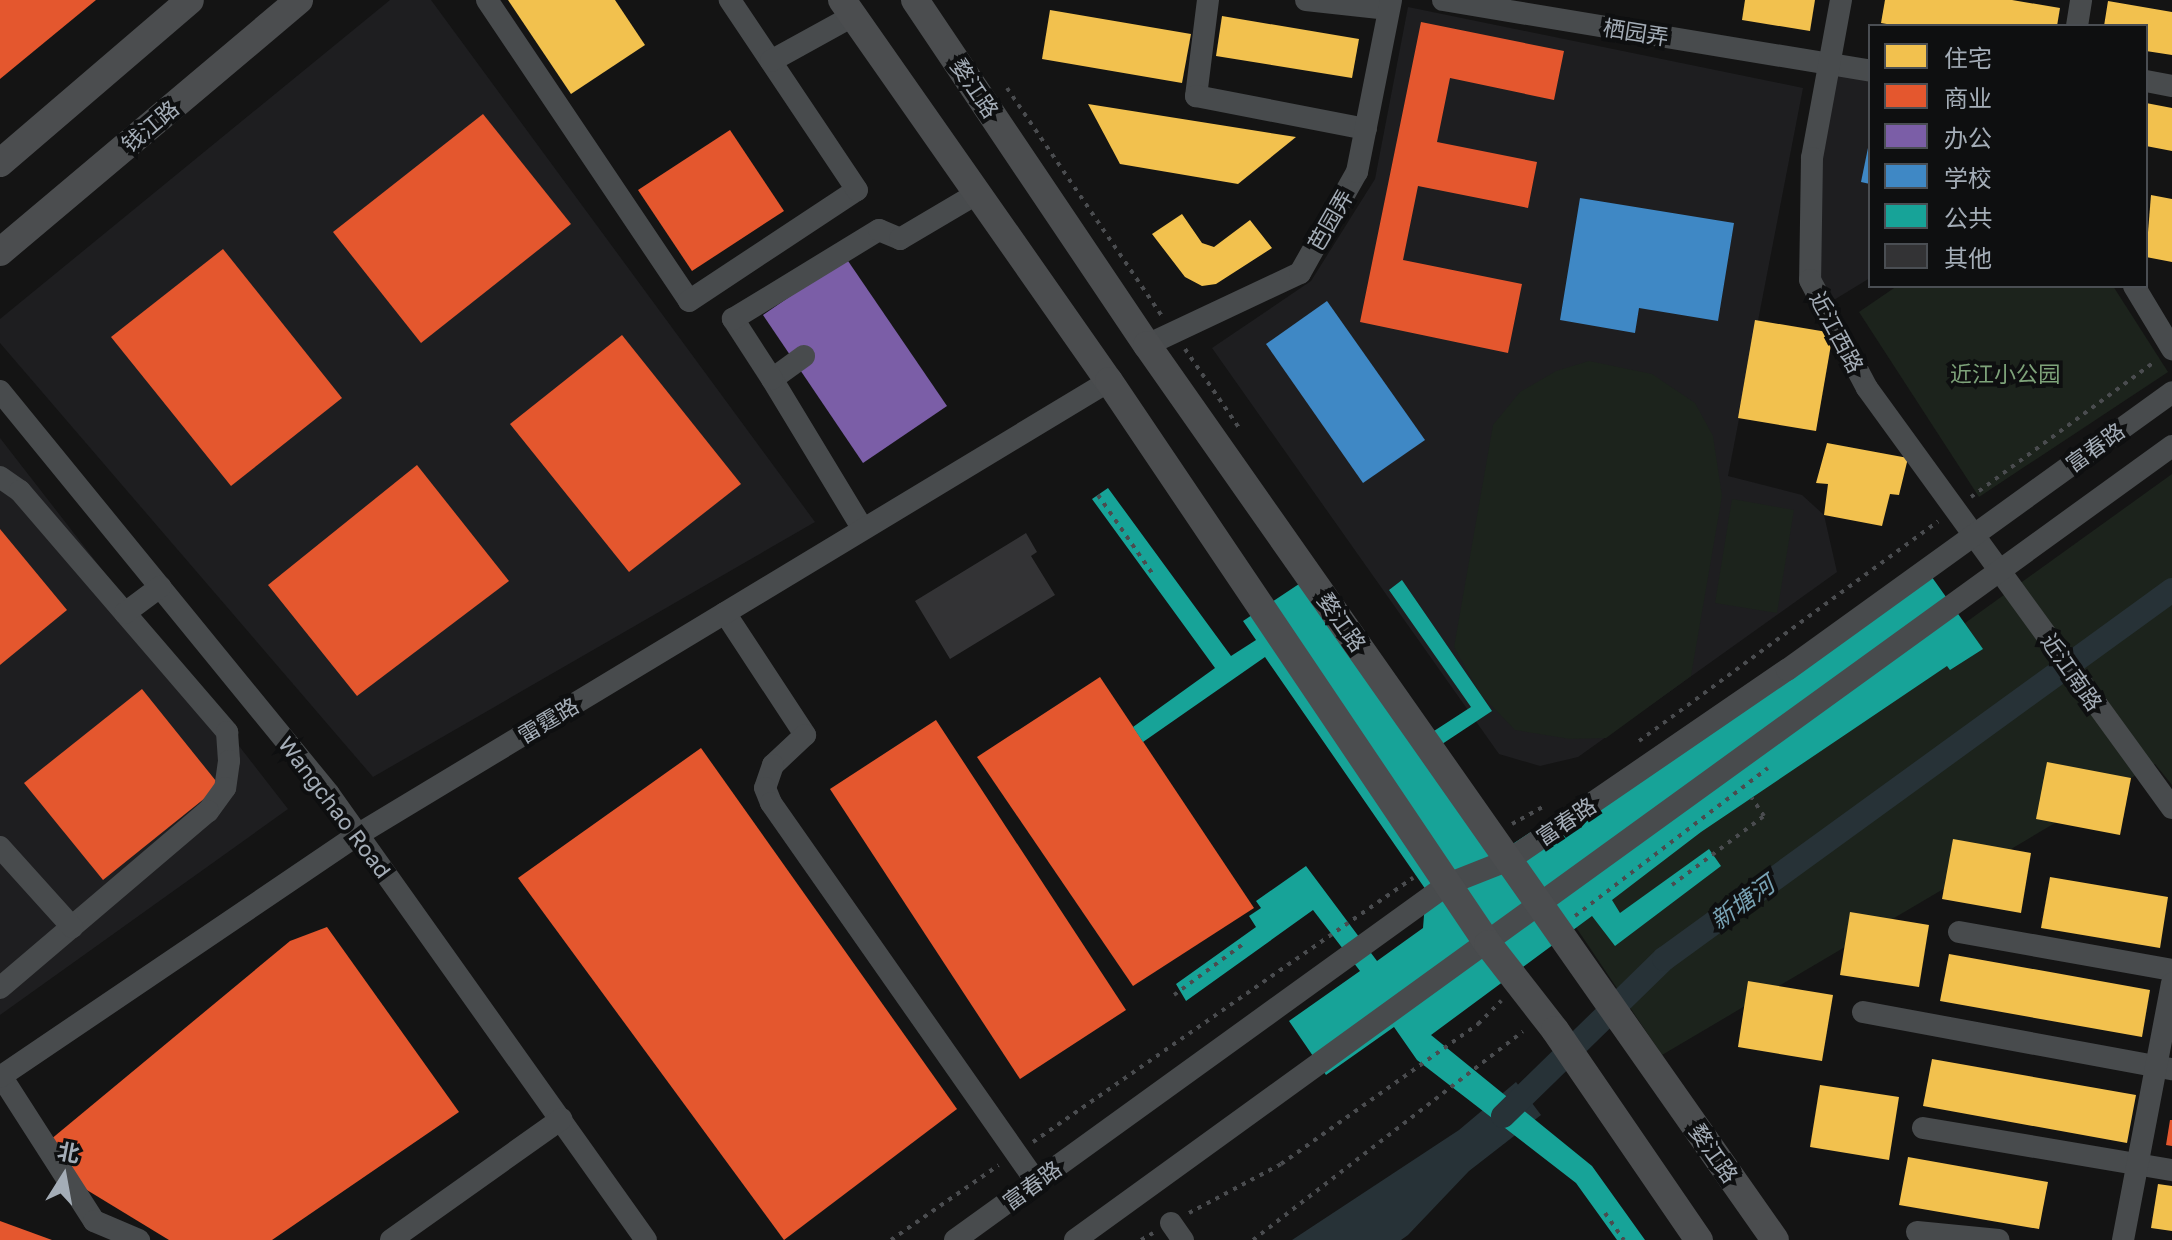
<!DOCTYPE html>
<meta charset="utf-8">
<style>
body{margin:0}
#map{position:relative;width:2172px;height:1240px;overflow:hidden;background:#141414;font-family:"Golos Text","Noto Sans SC",sans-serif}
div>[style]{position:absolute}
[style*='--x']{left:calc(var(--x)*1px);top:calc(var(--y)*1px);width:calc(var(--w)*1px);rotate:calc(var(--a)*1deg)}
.built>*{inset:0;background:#1e1e20}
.green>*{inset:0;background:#1c231c}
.water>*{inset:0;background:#273237}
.homes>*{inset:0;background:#f2c14e}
.shops>*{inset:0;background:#e4572e}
.offices>*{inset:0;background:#7b5ea7}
.schools>*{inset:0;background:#3f88c5}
.public>*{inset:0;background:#17a398}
.canal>*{height:24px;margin:-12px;padding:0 12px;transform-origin:12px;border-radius:12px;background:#273237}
.building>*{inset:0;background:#333335}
.path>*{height:4px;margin-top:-2px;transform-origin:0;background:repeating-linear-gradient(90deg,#4a4c4f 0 4px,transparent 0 10px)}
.minor>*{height:22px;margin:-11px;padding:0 11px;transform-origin:11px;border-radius:11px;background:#484b4d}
.major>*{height:28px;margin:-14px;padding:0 14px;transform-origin:14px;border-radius:14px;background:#4b4d4f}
span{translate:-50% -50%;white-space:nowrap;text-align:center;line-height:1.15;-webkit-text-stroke:8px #0e0f10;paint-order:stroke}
.street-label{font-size:22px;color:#a4adb7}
.park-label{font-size:22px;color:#7ea37a}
.water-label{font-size:24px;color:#78a2b4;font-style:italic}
.legend{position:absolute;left:1868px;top:24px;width:280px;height:264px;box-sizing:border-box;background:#0e0f10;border:2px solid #4a4e53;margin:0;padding:10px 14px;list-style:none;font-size:24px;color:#a4adb7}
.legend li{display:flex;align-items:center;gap:16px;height:40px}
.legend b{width:40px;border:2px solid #4a4e53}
.north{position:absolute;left:24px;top:1136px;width:80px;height:80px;-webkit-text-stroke:6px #0e0f10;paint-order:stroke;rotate:11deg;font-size:22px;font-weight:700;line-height:32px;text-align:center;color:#a4adb7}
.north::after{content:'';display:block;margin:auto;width:28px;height:36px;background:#a4adb7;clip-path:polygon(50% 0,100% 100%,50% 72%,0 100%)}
</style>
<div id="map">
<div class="built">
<div style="clip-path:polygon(390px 0,431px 0,815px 522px,373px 777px,0 343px,0 319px)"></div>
<div style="clip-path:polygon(1408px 7px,1803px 88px,1728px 476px,1802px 495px,1824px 515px,1837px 572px,1578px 757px,1540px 766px,1499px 754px,1212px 348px,1311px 281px,1375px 179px)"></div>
<div style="clip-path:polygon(1829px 64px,1870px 71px,1870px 278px,1824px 306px,1810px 280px)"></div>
<div style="clip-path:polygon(0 438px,288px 809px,0 1015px)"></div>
</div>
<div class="green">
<div style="clip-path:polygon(1897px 286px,2113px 286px,2168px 372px,1979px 497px,1859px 312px)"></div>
<div style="clip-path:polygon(1589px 361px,1652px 374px,1695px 403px,1713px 436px,1722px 496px,1691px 676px,1606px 738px,1570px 739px,1515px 730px,1480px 694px,1454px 647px,1493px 425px,1520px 392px,1556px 371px)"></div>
<div style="clip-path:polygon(2172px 474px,2172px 785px,2155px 764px,1662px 1055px,1565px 911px)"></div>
<div style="clip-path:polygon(1732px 499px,1794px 510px,1777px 613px,1715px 603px)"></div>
</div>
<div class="water">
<div style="clip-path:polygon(1516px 1082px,1541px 1115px,1469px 1171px,1408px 1235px,1401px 1240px,1292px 1240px,1459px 1130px)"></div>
</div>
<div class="homes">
<div style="clip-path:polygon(0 0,90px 0,73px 14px,31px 7px,16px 19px)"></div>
<div style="clip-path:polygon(508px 0,615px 0,645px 45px,571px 94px)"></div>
<div style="clip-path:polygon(1745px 0,1815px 0,1810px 31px,1742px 20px)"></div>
<div style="clip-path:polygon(1885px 0,2012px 0,2060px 8px,2057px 26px,1898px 26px,1881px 23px)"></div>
<div style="clip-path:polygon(2108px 1px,2172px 12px,2172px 55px,2146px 51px,2146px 26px,2104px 26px)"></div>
<div style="clip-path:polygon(1050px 10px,1191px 34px,1182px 83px,1042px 59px)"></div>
<div style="clip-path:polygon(1222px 16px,1359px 39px,1352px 78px,1216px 56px)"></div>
<div style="clip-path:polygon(2146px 103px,2172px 108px,2172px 151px,2146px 146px)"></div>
<div style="clip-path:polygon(1088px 104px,1296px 137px,1238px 184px,1120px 164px)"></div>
<div style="clip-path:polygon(2151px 195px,2172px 199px,2172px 262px,2146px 257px)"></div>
<div style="clip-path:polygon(1182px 214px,1202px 243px,1214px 247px,1250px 220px,1272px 248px,1216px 284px,1202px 286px,1185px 277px,1152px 234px)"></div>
<div style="clip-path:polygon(1755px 320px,1833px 333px,1816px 431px,1738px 418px)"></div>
<div style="clip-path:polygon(1827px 443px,1908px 458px,1899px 495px,1890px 494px,1882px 526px,1824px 515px,1828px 484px,1816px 483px)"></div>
<div style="clip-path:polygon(2047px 762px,2131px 778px,2120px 835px,2036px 819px)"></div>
<div style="clip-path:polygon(1953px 839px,2031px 853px,2021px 913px,1942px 899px)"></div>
<div style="clip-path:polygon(2050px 877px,2168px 897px,2160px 948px,2041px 928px)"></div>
<div style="clip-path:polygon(1850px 912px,1929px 925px,1919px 987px,1840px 975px)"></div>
<div style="clip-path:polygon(1949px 954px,2150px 990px,2142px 1037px,1940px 1001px)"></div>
<div style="clip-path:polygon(1748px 981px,1833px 995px,1822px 1061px,1738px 1047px)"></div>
<div style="clip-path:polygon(1932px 1059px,2136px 1095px,2127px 1143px,1923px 1106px)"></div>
<div style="clip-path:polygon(1820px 1085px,1899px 1097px,1889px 1160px,1810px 1147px)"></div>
<div style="clip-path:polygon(1908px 1157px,2048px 1182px,2039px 1229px,1899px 1205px)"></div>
<div style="clip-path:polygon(2158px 1184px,2172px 1186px,2172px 1231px,2151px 1228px)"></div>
</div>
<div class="shops">
<div style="clip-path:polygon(0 0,96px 0,0 79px)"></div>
<div style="clip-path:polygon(1421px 22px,1564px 51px,1554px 100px,1450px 78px,1437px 142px,1537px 162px,1528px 208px,1418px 186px,1403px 260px,1522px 284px,1508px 353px,1360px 322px)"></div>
<div style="clip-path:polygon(483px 114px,571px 224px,421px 343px,333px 232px)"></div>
<div style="clip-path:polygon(730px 130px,784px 211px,692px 271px,638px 190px)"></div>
<div style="clip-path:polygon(223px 249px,342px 398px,231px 486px,111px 337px)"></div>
<div style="clip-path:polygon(622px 335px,741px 484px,629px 572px,510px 424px)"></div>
<div style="clip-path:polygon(417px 465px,509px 581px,357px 696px,268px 585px)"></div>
<div style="clip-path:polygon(0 529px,67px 610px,0 665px)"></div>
<div style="clip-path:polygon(1100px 677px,1254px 908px,1133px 986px,977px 757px)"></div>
<div style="clip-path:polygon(142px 689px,220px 786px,103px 880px,24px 783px)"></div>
<div style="clip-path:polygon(936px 720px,1126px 1010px,1020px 1079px,830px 789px)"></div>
<div style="clip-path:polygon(701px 748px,957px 1109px,784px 1240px,518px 878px)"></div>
<div style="clip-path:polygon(327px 927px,459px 1112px,272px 1240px,169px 1240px,77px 1184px,44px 1145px,290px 941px)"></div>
<div style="clip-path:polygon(2170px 1120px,2172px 1120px,2172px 1146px,2166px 1145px)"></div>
<div style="clip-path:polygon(0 1221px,52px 1240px,0 1240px)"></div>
</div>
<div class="offices">
<div style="clip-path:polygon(846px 258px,947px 406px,863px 463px,763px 315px)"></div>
</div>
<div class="schools">
<div style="clip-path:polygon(1869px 143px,1870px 143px,1870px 184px,1861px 182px)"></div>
<div style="clip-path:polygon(1580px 198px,1734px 223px,1718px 321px,1639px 308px,1635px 333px,1560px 320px)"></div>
<div style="clip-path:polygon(1327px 301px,1425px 440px,1363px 483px,1266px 344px)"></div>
</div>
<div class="public">
<div style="clip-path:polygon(1108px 488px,1231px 656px,1256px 640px,1243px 621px,1308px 578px,1417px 742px,1471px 707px,1389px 590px,1402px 580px,1492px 711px,1427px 754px,1511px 845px,1929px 573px,1983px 649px,1950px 670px,1947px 666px,1701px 832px,1612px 900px,1620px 913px,1709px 849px,1721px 866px,1615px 946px,1592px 916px,1431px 1035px,1592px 1166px,1645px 1240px,1617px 1240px,1576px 1183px,1417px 1060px,1394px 1027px,1326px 1075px,1289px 1021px,1360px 971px,1313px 910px,1186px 1001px,1176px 984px,1256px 927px,1249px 916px,1261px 908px,1256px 901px,1306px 866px,1377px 961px,1423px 928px,1426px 890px,1265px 657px,1143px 742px,1133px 727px,1215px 668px,1092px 499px)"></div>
</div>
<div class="canal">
<div style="--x:1503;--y:1116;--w:225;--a:-44.3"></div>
<div style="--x:1664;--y:959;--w:628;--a:-35.99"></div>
</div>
<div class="building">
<div style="clip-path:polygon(1026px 533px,1037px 552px,1031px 556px,1055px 595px,950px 659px,915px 601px)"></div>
</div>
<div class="path">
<div style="--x:1007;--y:88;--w:276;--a:55.8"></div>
<div style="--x:1185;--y:349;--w:96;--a:55.6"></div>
<div style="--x:1098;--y:495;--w:95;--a:55.3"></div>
<div style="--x:1971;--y:497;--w:227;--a:-36.4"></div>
<div style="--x:1639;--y:741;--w:371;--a:-36.3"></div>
<div style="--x:1512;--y:824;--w:35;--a:-29"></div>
<div style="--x:1672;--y:885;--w:115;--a:-36.9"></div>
<div style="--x:1764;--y:816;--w:22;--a:-124"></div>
<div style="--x:1575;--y:916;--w:243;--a:-37.5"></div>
<div style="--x:1174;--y:995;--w:89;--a:-36.4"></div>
<div style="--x:1033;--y:1142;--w:463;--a:-34.8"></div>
<div style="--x:1189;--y:1213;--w:104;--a:-28"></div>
<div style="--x:1281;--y:1164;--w:242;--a:-35.4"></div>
<div style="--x:1478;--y:1024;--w:33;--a:-45"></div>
<div style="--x:1605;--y:1213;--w:33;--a:55"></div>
<div style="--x:891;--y:1240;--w:131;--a:-34.8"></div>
<div style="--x:1141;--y:1240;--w:14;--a:-30"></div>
<div style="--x:1253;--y:1240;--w:341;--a:-37.7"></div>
</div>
<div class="minor">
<div style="--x:487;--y:0;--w:362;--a:56.1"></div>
<div style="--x:689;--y:301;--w:201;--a:-33.5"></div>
<div style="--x:857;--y:190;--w:229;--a:-123.8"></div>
<div style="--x:1208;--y:0;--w:97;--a:97.1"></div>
<div style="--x:1196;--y:96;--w:173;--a:11"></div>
<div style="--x:1306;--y:0;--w:83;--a:6.2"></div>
<div style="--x:1443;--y:0;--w:433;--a:9.4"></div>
<div style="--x:1841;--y:0;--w:161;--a:100.4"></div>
<div style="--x:1812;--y:158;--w:122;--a:90.9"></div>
<div style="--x:1810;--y:280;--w:122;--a:62.2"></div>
<div style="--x:1867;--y:388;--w:519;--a:54.01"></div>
<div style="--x:2077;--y:26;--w:26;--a:-81"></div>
<div style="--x:771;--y:61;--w:94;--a:-28.8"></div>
<div style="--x:2146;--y:81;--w:26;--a:11"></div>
<div style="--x:2134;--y:286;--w:74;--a:58.9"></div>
<div style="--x:1147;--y:345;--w:169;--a:-25.2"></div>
<div style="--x:1300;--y:273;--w:116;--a:-60.6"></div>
<div style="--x:1357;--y:172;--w:175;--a:-78.8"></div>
<div style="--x:804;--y:356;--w:39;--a:144"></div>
<div style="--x:772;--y:379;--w:175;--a:58.8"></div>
<div style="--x:772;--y:379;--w:72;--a:-123"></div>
<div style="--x:733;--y:319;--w:171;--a:-31.4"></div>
<div style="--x:879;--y:230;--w:23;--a:23"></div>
<div style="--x:900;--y:239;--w:88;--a:-30.6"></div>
<div style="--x:0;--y:391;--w:520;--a:50.77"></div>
<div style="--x:329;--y:794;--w:547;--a:54.6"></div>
<div style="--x:0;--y:477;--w:24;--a:35"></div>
<div style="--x:20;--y:491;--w:318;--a:49.3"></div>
<div style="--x:227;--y:732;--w:29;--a:86"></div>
<div style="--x:229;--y:761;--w:27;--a:98"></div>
<div style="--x:225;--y:788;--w:29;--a:126"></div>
<div style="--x:208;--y:811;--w:273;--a:139.6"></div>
<div style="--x:125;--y:613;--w:44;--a:-36.6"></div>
<div style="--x:725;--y:613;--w:146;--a:56.7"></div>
<div style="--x:805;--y:735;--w:44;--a:136.8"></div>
<div style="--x:773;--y:765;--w:24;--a:109"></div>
<div style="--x:765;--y:788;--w:16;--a:68"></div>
<div style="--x:771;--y:803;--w:464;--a:55"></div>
<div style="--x:0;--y:847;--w:108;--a:48"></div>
<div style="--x:1959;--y:932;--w:216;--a:10.1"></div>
<div style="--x:1863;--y:1012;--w:314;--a:10.5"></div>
<div style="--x:1;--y:1076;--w:172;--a:57.3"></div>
<div style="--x:94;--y:1221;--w:49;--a:22.9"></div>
<div style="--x:0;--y:1077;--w:434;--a:-34.1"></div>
<div style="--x:359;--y:834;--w:876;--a:-31.13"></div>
<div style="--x:1923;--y:1128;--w:253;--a:9.6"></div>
<div style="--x:1171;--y:1223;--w:21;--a:55"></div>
<div style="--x:1917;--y:1232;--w:82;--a:5.6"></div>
<div style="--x:391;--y:1240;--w:209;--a:-35.4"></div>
<div style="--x:955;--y:1240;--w:608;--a:-35.83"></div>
<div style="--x:1448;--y:884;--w:66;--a:-21.5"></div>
<div style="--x:1509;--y:860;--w:337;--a:-34.4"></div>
<div style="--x:1787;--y:670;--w:475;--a:-35.8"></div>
<div style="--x:1075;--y:1240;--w:1354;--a:-35.9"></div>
<div style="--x:2123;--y:1240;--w:261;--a:-79.2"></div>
</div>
<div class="major">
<div style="--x:842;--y:0;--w:465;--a:55"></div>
<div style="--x:1109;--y:381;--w:679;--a:56.05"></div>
<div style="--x:1488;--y:944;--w:109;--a:52.1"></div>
<div style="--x:1555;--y:1030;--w:255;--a:55.6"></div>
<div style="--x:915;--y:0;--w:416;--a:56.1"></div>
<div style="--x:1147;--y:345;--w:1093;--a:54.94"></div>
<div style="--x:0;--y:163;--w:250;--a:-40.6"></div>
<div style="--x:0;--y:252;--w:391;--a:-40.1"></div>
</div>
<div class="street-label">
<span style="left:1636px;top:32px;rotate:9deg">栖园弄</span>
<span style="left:975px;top:88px;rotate:56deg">婺江路</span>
<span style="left:150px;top:126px;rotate:-40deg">钱江路</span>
<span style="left:1330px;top:220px;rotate:-60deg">芭园弄</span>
<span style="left:1837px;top:332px;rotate:62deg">近江西路</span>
<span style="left:2095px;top:447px;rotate:-36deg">富春路</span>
<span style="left:1342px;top:622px;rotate:55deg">婺江路</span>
<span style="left:2072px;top:672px;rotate:55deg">近江南路</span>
<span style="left:548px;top:720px;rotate:-31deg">雷霆路</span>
<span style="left:335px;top:807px;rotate:53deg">Wangchao Road</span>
<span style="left:1566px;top:821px;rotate:-34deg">富春路</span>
<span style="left:1714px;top:1153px;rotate:55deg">婺江路</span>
<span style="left:1032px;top:1185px;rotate:-36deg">富春路</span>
</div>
<div class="park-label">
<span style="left:2005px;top:374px">近江小公园</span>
</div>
<div class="water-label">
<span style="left:1742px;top:902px;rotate:-36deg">新塘河</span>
</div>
<ul class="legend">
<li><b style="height:22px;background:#f2c14e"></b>住宅</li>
<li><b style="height:22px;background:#e4572e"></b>商业</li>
<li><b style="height:22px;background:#7b5ea7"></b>办公</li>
<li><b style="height:22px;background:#3f88c5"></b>学校</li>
<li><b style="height:22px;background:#17a398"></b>公共</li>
<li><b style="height:22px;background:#333335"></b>其他</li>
</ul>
<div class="north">北</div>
</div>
